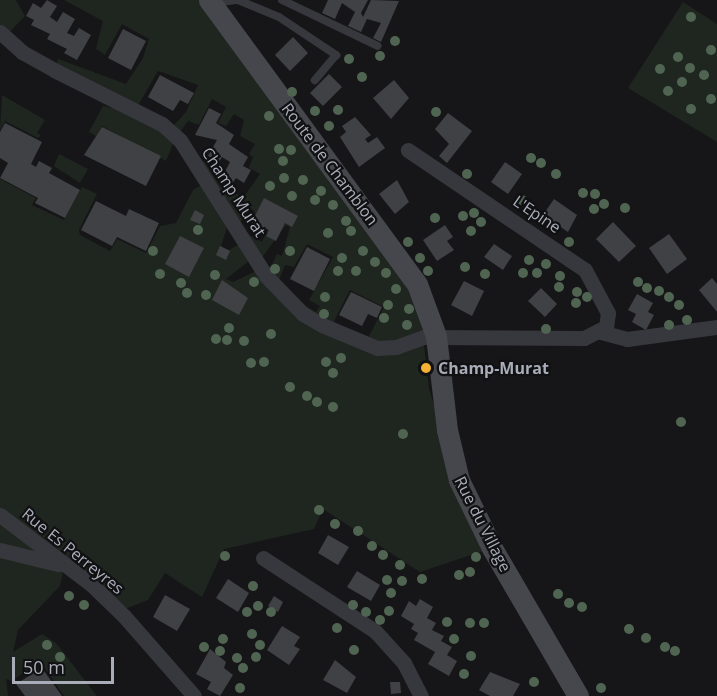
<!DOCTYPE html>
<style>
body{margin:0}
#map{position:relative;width:717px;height:696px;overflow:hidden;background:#161618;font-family:"Open Sans",sans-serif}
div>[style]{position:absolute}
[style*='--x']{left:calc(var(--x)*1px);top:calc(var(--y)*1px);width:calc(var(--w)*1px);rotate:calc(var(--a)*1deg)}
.green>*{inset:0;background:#1e261f}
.building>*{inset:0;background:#404145}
.lane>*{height:8px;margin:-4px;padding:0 4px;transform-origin:4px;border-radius:4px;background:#37383d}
.street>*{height:15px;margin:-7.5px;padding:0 7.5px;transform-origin:7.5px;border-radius:7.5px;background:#37383d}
.secondary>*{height:21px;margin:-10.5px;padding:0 10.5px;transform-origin:10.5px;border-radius:10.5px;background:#45474d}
.trees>*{width:10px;height:10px;margin:-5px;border-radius:50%;background:#506452}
.dots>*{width:16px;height:16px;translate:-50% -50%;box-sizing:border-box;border:3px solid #111113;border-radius:50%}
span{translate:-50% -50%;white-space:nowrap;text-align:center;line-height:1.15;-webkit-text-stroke:4.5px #111113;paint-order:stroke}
.street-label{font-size:16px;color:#a8adb8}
.poi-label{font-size:16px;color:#a8adb8;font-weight:700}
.left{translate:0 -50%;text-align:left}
.scale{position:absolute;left:12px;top:657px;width:102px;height:27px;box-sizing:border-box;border:3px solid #a8adb8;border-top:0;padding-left:8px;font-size:18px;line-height:21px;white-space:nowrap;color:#a8adb8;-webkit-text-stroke:4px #111113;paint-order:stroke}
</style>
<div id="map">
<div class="green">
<div style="clip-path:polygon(0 0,16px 0,25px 16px,5px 37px,0 32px)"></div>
<div style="clip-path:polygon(evenodd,64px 0,209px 0,417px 284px,429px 389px,438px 419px,492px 548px,420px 572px,323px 509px,314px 529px,224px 549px,202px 597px,165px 573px,148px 600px,122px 610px,0 513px,0 179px,36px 198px,32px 205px,64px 220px,82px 187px,97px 194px,79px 230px,80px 235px,110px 251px,117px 239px,146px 253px,160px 226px,176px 223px,193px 190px,206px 182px,198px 169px,204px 160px,216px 180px,243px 198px,260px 174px,249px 168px,253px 157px,249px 154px,255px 144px,240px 136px,244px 120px,234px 114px,226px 126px,218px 123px,226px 107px,212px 99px,199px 125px,188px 121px,180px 132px,174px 125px,186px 112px,198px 85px,158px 71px,136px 109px,54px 70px,58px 59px,126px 84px,143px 58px,149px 39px,122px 24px,105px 55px,96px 49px,103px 21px,64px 0,249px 207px,255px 212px,251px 223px,267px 231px,262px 242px,247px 234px,240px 244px,229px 250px,221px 246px,230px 218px,234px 224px,241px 221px,249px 207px,64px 0,286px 225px,290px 227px,282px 256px,277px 254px,267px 276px,256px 271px,233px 282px,226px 279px,254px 257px,258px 263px,286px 225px,64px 0,307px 244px,333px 257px,309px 300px,320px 306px,316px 312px,306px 306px,304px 313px,276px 288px,285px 265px,294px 267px,307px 244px,64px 0,350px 290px,384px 307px,365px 344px,330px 329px,350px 290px)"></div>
<div style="clip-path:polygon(683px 2px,717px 24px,717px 142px,628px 88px)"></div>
<div style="clip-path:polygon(2px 95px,45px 120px,37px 133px,41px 135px,38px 138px,5px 121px,0 130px)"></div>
<div style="clip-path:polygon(103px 106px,122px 110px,161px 131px,173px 144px,166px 161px,102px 126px,96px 136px,89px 132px)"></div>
<div style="clip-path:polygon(59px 154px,88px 169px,80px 183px,54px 166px)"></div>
<div style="clip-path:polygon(0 517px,64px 567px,60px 586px,18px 630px,13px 652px,42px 634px,56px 643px,97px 696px,64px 696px,40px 661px,12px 681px,6px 679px,8px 696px,0 696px)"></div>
</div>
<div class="building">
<div style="clip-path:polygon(47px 0,57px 6px,50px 17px,57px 22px,63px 12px,75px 19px,67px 33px,74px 36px,79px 28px,91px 35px,77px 60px,64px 53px,67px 49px,47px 39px,50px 34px,31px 25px,34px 20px,26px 16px,33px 3px,41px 8px)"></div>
<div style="clip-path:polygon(328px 0,368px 0,361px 13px,363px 17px,371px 0,399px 1px,381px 42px,373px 38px,381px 23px,367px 19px,361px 32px,348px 26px,355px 12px,342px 3px,335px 19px,322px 13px)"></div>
<div style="clip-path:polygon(123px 29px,146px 41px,131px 70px,108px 58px)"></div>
<div style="clip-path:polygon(293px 37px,308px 53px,290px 71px,275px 55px)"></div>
<div style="clip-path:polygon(329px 74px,342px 87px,323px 106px,310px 93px)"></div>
<div style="clip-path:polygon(160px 75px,194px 93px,188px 104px,180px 100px,173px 111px,148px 97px)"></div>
<div style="clip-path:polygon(394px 80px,409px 98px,391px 119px,373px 98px)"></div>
<div style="clip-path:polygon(209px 108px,221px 114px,216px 123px,234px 135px,229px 144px,248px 157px,243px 166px,251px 170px,244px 183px,236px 178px,232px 184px,222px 177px,230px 162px,222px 157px,219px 162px,208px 156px,217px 140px,195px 135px)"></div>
<div style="clip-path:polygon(448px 113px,472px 131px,447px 163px,439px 156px,449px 144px,435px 129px)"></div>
<div style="clip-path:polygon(355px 117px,371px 135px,365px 139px,368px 143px,377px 137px,385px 148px,359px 167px,340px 137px,346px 132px,342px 126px)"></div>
<div style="clip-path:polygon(5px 123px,42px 142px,31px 164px,36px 167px,39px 161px,52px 168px,49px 173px,80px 190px,65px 218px,35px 203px,38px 198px,0 178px,8px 163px,0 158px,0 132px)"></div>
<div style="clip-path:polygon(102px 127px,161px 156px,146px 186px,84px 155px)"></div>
<div style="clip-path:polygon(505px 162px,522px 174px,508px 194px,491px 182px)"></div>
<div style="clip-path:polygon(397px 180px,409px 202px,395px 214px,379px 194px)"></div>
<div style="clip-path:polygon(264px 198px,298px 216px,292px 227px,285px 223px,276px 241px,266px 236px,269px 230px,252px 222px)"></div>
<div style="clip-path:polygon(554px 199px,577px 215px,568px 232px,543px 215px)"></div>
<div style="clip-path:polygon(96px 201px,126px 216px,129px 209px,159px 223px,146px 251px,117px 237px,112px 246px,81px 230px)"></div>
<div style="clip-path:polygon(195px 210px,204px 215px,200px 224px,190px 220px)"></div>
<div style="clip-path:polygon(613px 222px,636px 246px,619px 262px,596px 239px)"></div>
<div style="clip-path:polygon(445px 225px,453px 237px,447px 241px,454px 250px,437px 261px,423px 240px)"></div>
<div style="clip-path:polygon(669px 234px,687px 259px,667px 274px,649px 248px)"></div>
<div style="clip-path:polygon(180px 236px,204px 248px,189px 277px,165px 264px)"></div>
<div style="clip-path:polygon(494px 244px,512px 256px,503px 270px,484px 257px)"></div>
<div style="clip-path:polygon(220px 246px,230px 251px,226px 260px,216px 255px)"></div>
<div style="clip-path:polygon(307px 247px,330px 259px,314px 291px,290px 279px)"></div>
<div style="clip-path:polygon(712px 278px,717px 284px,717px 312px,699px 290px)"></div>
<div style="clip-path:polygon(222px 280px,248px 298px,239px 315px,212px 300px)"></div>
<div style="clip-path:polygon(464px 281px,484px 291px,472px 316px,451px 305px)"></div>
<div style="clip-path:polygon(541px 288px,557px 304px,545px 317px,528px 301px)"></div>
<div style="clip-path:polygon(351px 292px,382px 307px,377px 318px,368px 314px,362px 326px,339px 315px)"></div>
<div style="clip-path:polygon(637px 294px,653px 303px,648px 312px,654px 315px,646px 330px,632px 322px,636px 314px,628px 310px)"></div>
<div style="clip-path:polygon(328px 535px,349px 547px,338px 565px,318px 553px)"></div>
<div style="clip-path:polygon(357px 571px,380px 585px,371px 601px,347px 587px)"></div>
<div style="clip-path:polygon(228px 579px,249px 593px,238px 612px,216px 598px)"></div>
<div style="clip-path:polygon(165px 595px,190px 609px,177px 631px,153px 617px)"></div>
<div style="clip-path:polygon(274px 596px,283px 602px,278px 612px,268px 606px)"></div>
<div style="clip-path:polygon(420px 599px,433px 607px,427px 618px,436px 623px,432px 630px,444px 636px,441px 641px,452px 647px,447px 655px,457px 661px,449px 676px,428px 664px,435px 652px,414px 640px,418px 633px,411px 629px,414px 624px,401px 616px,409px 601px,416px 606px)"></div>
<div style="clip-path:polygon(282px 626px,300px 637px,294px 646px,300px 649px,289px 665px,267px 650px)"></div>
<div style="clip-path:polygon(210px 649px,226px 662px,224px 668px,233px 675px,220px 696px,207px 689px,211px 682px,196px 674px)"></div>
<div style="clip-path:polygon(335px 660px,356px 677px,347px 693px,323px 680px)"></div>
<div style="clip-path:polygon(42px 668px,62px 696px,25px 696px,16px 684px)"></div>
<div style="clip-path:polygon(490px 672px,520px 684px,513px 696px,490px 696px,479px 690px)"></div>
<div style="clip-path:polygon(390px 682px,400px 682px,401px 693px,391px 694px)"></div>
</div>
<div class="lane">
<div style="--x:282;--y:0;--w:106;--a:25.6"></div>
<div style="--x:212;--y:3;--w:26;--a:-7"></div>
<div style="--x:238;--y:0;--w:44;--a:22.5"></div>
<div style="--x:279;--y:17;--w:69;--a:33.7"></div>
<div style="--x:336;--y:55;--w:33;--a:130"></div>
</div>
<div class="street">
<div style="--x:0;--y:32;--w:30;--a:42"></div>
<div style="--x:22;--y:52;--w:37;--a:29"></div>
<div style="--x:54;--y:70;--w:121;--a:26.6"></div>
<div style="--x:162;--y:124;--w:24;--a:42"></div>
<div style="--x:180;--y:140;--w:161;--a:57.7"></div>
<div style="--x:266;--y:276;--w:53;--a:45.8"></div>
<div style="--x:303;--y:314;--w:22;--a:30"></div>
<div style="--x:322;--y:325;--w:60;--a:22.7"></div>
<div style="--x:377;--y:348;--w:19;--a:-3"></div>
<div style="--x:396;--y:347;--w:30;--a:-20"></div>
<div style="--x:424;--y:337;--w:160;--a:0.4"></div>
<div style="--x:584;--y:338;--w:25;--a:-27"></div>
<div style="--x:606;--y:327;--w:14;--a:-82"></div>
<div style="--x:608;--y:313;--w:49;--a:-118.1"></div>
<div style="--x:585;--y:270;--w:214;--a:-145.9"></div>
<div style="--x:601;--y:332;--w:27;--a:15"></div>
<div style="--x:627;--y:339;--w:91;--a:-7.6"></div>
<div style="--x:0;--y:515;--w:116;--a:37.3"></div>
<div style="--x:92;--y:585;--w:45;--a:44.1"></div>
<div style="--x:124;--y:616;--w:106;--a:48.8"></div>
<div style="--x:0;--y:550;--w:60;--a:13.6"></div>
<div style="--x:263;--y:558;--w:134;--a:33.1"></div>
<div style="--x:375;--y:631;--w:43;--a:47.8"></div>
<div style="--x:404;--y:663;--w:37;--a:63"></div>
</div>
<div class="secondary">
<div style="--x:209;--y:0;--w:352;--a:53.8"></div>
<div style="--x:417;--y:284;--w:55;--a:69.9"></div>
<div style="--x:436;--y:336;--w:95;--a:83.3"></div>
<div style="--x:447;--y:430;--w:51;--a:76.5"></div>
<div style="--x:459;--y:480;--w:76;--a:64.1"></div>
<div style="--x:492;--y:548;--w:171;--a:59.8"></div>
</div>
<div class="trees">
<div style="left:691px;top:17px"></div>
<div style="left:395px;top:41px"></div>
<div style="left:711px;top:50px"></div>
<div style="left:380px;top:56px"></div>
<div style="left:678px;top:57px"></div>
<div style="left:349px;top:59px"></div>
<div style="left:690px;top:68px"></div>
<div style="left:660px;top:69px"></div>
<div style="left:704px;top:75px"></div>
<div style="left:362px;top:77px"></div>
<div style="left:682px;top:82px"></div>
<div style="left:668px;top:91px"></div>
<div style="left:292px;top:92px"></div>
<div style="left:711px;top:99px"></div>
<div style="left:691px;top:109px"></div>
<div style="left:338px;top:110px"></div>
<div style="left:315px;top:111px"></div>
<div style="left:436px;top:112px"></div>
<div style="left:269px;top:116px"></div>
<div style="left:329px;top:126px"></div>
<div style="left:279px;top:149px"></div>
<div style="left:291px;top:150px"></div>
<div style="left:531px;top:158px"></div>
<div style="left:283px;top:161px"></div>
<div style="left:541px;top:163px"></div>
<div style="left:467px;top:174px"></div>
<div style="left:556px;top:174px"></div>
<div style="left:284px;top:178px"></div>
<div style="left:303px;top:180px"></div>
<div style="left:270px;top:186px"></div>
<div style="left:321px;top:191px"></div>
<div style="left:583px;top:193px"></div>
<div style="left:595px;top:194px"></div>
<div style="left:292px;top:196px"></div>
<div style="left:315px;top:200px"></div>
<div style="left:522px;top:200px"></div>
<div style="left:604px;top:204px"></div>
<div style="left:333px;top:205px"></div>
<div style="left:625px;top:208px"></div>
<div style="left:594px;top:209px"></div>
<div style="left:474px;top:213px"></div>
<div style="left:463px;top:216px"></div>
<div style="left:435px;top:218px"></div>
<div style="left:346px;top:221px"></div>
<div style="left:481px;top:222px"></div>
<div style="left:198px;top:230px"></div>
<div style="left:351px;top:231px"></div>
<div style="left:471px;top:231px"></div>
<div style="left:328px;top:233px"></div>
<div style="left:408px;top:242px"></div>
<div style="left:569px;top:242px"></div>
<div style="left:153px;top:251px"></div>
<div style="left:290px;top:251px"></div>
<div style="left:363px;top:251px"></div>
<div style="left:342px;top:258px"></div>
<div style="left:420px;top:258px"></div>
<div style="left:529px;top:260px"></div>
<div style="left:375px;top:262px"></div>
<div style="left:546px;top:264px"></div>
<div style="left:465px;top:267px"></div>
<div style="left:275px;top:269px"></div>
<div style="left:338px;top:271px"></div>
<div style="left:356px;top:271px"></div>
<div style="left:428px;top:271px"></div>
<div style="left:386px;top:273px"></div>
<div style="left:523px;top:273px"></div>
<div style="left:537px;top:273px"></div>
<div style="left:160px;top:274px"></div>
<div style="left:485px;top:274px"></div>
<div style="left:215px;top:275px"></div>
<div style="left:560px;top:276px"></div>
<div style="left:254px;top:282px"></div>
<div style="left:638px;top:282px"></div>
<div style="left:181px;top:283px"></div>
<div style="left:559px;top:287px"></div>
<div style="left:647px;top:288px"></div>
<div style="left:396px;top:289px"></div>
<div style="left:659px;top:291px"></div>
<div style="left:577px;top:292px"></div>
<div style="left:187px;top:293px"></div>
<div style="left:206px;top:295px"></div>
<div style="left:325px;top:297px"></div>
<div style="left:587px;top:297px"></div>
<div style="left:669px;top:297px"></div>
<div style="left:576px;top:303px"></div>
<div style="left:388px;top:305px"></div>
<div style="left:679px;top:305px"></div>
<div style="left:409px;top:309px"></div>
<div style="left:324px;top:314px"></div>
<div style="left:384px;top:318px"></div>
<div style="left:687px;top:320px"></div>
<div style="left:407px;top:325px"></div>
<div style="left:669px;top:325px"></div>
<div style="left:229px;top:328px"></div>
<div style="left:546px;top:329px"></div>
<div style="left:271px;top:334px"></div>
<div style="left:216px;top:339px"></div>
<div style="left:227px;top:340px"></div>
<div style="left:244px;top:341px"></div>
<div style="left:341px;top:358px"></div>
<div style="left:264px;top:362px"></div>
<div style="left:326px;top:362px"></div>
<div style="left:251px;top:363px"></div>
<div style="left:333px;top:373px"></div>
<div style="left:290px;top:387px"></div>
<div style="left:307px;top:396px"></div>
<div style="left:317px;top:402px"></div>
<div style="left:333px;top:407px"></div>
<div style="left:681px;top:422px"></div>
<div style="left:403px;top:434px"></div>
<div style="left:319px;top:510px"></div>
<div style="left:335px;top:524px"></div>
<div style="left:358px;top:531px"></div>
<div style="left:372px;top:546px"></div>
<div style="left:383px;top:555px"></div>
<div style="left:225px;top:556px"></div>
<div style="left:476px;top:557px"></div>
<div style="left:400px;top:565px"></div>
<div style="left:470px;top:572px"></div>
<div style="left:459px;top:575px"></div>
<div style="left:422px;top:579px"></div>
<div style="left:387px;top:580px"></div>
<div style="left:402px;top:581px"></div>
<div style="left:253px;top:586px"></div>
<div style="left:391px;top:593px"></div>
<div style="left:558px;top:594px"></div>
<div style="left:69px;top:596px"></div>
<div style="left:569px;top:603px"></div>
<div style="left:84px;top:605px"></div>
<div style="left:353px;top:605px"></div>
<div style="left:258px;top:606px"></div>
<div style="left:582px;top:607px"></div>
<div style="left:389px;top:611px"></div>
<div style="left:247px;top:612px"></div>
<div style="left:271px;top:612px"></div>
<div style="left:366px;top:612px"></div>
<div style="left:380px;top:620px"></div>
<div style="left:447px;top:622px"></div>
<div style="left:470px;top:623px"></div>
<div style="left:484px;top:623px"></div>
<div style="left:337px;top:628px"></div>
<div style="left:629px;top:629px"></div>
<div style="left:252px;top:634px"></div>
<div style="left:646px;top:638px"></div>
<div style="left:223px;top:639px"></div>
<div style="left:454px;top:639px"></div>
<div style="left:47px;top:645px"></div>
<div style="left:260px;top:645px"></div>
<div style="left:204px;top:647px"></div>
<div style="left:665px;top:647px"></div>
<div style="left:354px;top:650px"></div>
<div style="left:220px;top:651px"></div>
<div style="left:675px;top:651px"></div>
<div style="left:471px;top:656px"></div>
<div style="left:60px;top:657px"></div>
<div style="left:256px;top:657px"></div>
<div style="left:237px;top:658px"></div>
<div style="left:243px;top:668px"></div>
<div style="left:464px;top:674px"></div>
<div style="left:534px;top:682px"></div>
<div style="left:240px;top:688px"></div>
<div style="left:601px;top:688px"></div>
</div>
<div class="dots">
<div style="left:426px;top:368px;background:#f2b134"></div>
</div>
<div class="street-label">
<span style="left:330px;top:164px;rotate:53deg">Route de Chamblon</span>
<span style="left:234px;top:192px;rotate:57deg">Champ Murat</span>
<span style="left:537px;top:214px;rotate:34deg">L'Epine</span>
<span style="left:483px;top:524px;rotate:63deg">Rue du Village</span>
<span style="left:73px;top:551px;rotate:39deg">Rue Es Perreyres</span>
</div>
<div class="poi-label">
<span class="left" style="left:438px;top:368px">Champ-Murat</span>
</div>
<div class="scale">50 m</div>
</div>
